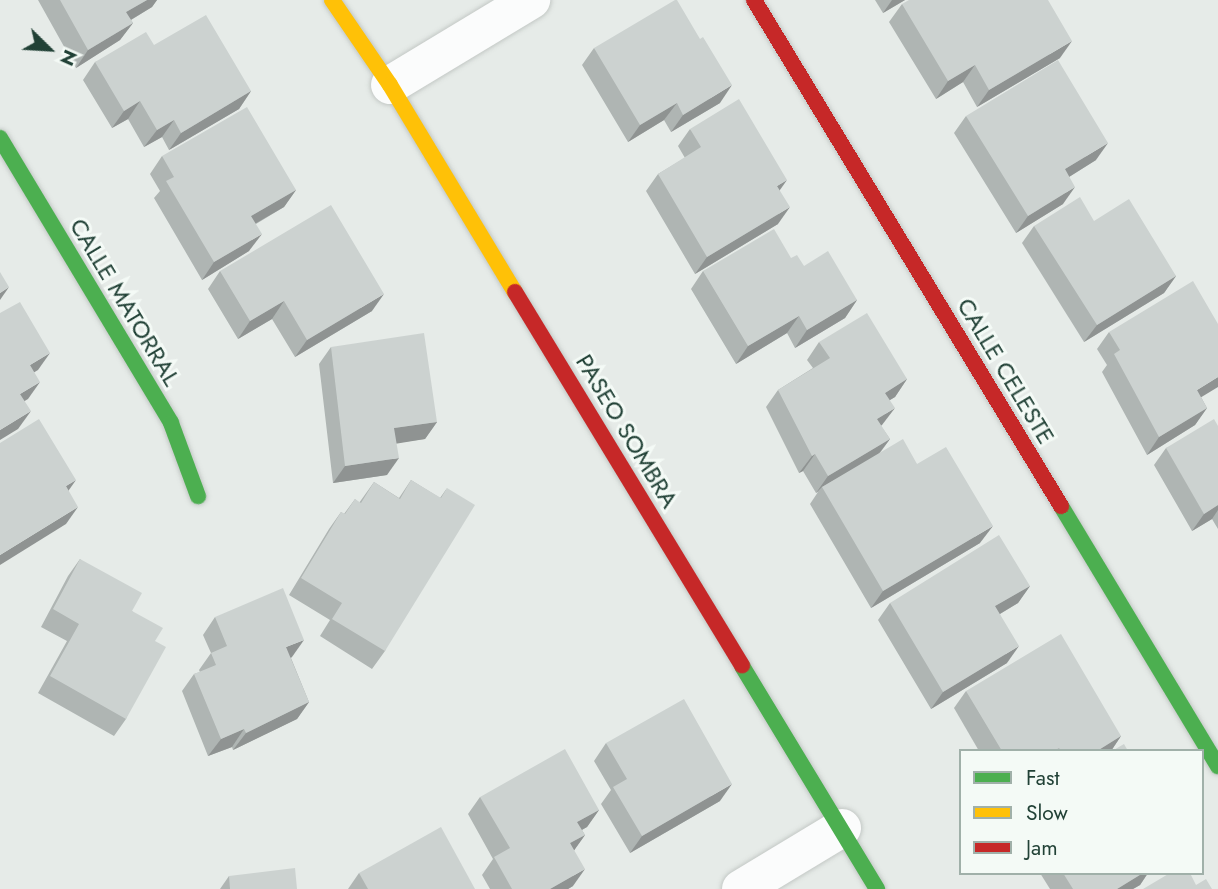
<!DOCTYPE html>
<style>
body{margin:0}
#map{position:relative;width:1218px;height:889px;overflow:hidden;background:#e6ebe8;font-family:Jost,sans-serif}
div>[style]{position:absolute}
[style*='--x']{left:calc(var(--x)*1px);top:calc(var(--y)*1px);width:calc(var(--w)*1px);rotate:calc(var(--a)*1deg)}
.roads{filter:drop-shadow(0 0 2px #c3c8c5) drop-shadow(0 0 2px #c3c8c5)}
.street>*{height:38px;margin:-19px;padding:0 19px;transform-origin:19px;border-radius:19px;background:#fbfcfc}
.fast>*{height:16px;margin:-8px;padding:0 8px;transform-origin:8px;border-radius:8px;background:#4caf50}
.slow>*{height:16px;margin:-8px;padding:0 8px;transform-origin:8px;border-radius:8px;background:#ffc107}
.jam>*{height:16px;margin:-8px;padding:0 8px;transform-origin:8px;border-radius:8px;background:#c62828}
.wall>*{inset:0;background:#afb5b3}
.shaded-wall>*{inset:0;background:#8f9392}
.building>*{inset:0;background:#ccd2d0}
span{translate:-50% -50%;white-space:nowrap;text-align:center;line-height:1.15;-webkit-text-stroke:6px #f4faf6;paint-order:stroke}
.street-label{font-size:24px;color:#214136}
.legend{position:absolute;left:959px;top:749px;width:245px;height:126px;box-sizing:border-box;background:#f4faf6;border:2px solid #a0b0a9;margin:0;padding:9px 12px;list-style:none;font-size:21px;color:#214136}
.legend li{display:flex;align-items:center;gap:14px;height:35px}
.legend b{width:35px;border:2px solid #a0b0a9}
.north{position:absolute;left:14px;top:14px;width:70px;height:70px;-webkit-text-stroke:5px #f4faf6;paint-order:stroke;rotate:114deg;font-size:19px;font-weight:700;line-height:28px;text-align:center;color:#214136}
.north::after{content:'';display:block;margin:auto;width:24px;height:32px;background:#214136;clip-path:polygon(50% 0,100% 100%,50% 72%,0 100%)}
</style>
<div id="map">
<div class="roads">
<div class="street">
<div style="--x:390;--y:85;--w:165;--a:-31.1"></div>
<div style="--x:741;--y:889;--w:118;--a:-31.1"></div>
</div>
<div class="fast">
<div style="--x:0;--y:138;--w:332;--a:59"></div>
<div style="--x:171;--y:423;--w:78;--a:69.7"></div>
<div style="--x:1061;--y:506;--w:304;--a:58.9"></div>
<div style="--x:742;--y:666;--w:261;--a:58.8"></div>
</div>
<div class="slow">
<div style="--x:332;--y:0;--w:103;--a:55.7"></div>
<div style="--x:390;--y:85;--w:242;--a:58.9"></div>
</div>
<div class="jam">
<div style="--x:754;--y:0;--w:592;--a:58.75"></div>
<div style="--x:515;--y:292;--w:437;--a:58.7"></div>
</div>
</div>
<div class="wall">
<div style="clip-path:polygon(38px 0,157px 0,152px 7px,131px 20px,133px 23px,120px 40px,76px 68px)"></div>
<div style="clip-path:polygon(875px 0,905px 0,883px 13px)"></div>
<div style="clip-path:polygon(902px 4px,1060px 58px,977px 107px,963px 82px,936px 99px,889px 22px)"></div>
<div style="clip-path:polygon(154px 45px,251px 91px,239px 109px,169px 150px,162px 137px,144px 147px,128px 119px,112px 128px,83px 80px,95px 62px)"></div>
<div style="clip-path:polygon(594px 48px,720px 103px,671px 132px,664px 120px,628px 142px,582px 65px)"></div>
<div style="clip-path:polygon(966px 116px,1096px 160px,1069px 177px,1063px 204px,1016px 233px,954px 133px)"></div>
<div style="clip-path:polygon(690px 129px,780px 191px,778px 224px,695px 274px,646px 191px,658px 174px,685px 158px,678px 146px)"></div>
<div style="clip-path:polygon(162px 156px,296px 190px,284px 207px,256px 224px,249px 251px,202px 280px,154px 198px,160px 191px,150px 174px)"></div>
<div style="clip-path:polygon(1094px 221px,1176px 276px,1164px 293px,1084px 342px,1022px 243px,1034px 226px)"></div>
<div style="clip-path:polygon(791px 258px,857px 300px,845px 318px,795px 348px,787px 333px,736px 364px,691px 289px,703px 271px)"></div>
<div style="clip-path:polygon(220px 271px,372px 311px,295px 357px,272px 319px,238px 339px,208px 289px)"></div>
<div style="clip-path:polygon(1109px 332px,1201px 397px,1207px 408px,1195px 425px,1147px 455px,1102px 372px,1107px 365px,1097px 349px)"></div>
<div style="clip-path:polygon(819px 342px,907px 379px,895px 397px,890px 400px,881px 426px,890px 439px,880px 453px,917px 464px,980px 543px,871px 608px,810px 504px,818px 492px,816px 493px,803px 471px,799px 473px,766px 407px,778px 390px,813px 368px,807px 360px)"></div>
<div style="clip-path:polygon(331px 347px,437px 422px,425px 439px,396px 443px,387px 475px,333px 483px,319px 364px)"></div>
<div style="clip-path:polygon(1218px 426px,1218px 529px,1212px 519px,1192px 531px,1154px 465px,1166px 448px)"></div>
<div style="clip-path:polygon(411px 480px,440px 498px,447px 488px,385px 651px,372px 669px,320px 636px,330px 620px,289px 595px,329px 529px,341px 512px,344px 514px,355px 499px,359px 503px,374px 482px,399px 498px)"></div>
<div style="clip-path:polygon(80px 559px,132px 611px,155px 641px,126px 719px,114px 736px,38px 693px,67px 641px,41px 627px,68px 576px)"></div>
<div style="clip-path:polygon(1030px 586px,1018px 603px,1000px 614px,1007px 663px,931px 709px,878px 620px,890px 603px)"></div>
<div style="clip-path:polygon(215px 617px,292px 657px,291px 658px,309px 702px,297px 719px,233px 750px,232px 747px,208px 756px,182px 691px,194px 674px,200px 672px,199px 670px,211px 653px,203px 635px)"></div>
<div style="clip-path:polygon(966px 691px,1121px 736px,1111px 751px,979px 751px,954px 708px)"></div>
<div style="clip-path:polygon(606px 743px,720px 801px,630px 853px,601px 804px,611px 790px,594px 761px)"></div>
<div style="clip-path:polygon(480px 797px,599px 810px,587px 827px,582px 830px,585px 835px,574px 850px,573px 886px,568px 889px,490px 889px,482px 875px,493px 859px,468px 814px)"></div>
<div style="clip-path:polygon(359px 873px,475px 889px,348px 889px)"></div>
<div style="clip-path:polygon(1040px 873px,1148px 873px,1140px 885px,1133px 889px,1050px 889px)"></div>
<div style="clip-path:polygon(229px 876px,297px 889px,220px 889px)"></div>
</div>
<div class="shaded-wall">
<div style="clip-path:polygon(147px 0,157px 0,152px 7px,114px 30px,126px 12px)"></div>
<div style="clip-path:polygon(892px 0,905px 0,883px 13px)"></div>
<div style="clip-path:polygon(133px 23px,120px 40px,76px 68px,88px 50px)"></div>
<div style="clip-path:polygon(1072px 41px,1060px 58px,977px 107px,989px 90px)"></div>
<div style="clip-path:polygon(975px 65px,963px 82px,936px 99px,948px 81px)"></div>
<div style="clip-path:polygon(732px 85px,720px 103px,671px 132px,683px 115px)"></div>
<div style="clip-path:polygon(251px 91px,239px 109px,169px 150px,181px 133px)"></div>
<div style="clip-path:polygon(140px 101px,128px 119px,112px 128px,124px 111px)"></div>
<div style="clip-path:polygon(677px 103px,664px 120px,628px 142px,640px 125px)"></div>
<div style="clip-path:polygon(174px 120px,162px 137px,144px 147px,157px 130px)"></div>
<div style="clip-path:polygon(1108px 143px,1096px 160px,1053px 187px,1065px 169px)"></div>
<div style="clip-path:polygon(787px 180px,775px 197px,777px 186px)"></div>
<div style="clip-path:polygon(1075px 187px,1063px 204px,1016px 233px,1028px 216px)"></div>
<div style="clip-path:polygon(296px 190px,284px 207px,239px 233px,251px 216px)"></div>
<div style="clip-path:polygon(790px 207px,778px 224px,695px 274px,707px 257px)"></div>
<div style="clip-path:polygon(262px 234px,249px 251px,202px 280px,214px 262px)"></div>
<div style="clip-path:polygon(1176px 276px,1164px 293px,1084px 342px,1097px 325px)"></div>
<div style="clip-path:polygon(9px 287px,0 300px,0 293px)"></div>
<div style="clip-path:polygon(384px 294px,372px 311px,295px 357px,307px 340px)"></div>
<div style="clip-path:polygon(857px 300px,845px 318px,795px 348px,807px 330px)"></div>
<div style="clip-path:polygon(284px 301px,272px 319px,238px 339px,250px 321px)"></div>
<div style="clip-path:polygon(799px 316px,787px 333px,736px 364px,748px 346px)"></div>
<div style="clip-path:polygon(50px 353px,38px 370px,18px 382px,30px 365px)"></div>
<div style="clip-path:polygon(1218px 377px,1218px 387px,1185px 407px,1197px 390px)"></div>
<div style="clip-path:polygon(907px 379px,895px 397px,873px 410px,885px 393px)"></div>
<div style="clip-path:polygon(40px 382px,28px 399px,8px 411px,20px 394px)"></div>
<div style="clip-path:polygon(895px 408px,882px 425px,865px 436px,877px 419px)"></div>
<div style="clip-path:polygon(1207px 408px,1195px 425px,1147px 455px,1159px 437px)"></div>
<div style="clip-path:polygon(31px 411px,18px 429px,0 440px,0 430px)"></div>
<div style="clip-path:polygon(437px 422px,425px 439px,382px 446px,394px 428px)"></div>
<div style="clip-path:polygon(890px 439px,877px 456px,822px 487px,816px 493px,828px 476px)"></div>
<div style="clip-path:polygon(815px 454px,803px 471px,799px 473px,812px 456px)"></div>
<div style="clip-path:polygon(399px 458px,387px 475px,333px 483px,345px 466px)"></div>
<div style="clip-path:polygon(76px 480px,64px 497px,66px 486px)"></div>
<div style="clip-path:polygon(1218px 505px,1218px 510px,1212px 519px,1192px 531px,1204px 514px)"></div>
<div style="clip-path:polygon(78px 507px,66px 524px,0 565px,0 555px)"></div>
<div style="clip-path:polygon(993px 526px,980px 543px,871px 608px,883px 591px)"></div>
<div style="clip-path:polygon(1030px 586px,1018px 603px,983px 624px,995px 606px)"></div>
<div style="clip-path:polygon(304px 640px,292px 657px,274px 664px,286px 647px)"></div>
<div style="clip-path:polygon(1019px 646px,1007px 663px,931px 709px,943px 692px)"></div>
<div style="clip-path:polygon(309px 702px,297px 719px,233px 750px,246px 733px)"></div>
<div style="clip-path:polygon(244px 729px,232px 747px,208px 756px,221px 739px)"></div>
<div style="clip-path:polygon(1121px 736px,1111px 751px,1097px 751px)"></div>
<div style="clip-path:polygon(732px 784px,720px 801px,630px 853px,642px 836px)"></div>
<div style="clip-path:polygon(599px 810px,587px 827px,565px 839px,577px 822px)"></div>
<div style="clip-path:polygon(585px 835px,573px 852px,570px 843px)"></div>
<div style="clip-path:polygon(585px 869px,573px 886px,568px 889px,550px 889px)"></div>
<div style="clip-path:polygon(1143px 873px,1148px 873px,1140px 885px,1133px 889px,1117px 889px)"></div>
</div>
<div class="building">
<div style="clip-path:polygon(60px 0,147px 0,126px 12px,133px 23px,88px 50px)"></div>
<div style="clip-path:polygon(675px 0,677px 0,700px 39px,703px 37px,732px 85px,683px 115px,677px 103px,640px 125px,594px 48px)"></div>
<div style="clip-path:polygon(909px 0,1048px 0,1072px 41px,989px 90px,975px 65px,948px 81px,902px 4px)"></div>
<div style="clip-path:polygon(206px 15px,251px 91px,181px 133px,174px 120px,157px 130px,140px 101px,124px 111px,95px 62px,146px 32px,154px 45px)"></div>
<div style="clip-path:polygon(1058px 60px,1108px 143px,1065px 169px,1075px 187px,1028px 216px,966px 116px)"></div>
<div style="clip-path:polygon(739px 99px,787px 180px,777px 186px,790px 207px,707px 257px,658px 174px,701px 147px,690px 129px)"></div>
<div style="clip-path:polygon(247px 107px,296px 190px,251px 216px,262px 234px,214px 262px,166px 181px,174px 177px,162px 156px)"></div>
<div style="clip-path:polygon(1080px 197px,1094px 221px,1129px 199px,1176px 276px,1097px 325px,1034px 226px)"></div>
<div style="clip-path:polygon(331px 205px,384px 294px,307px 340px,284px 301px,250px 321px,220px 271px)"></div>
<div style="clip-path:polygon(774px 229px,791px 258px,797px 255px,804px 266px,828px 251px,857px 300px,807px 330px,799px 316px,748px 346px,703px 271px)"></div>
<div style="clip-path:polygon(0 272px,9px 287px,0 293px)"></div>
<div style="clip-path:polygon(1193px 281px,1218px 324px,1218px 377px,1197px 390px,1207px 408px,1159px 437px,1114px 354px,1120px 350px,1109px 332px)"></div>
<div style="clip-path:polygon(20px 302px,50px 353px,30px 365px,40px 382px,20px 394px,31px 411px,0 430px,0 313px)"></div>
<div style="clip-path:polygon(867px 313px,907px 379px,885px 393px,895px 408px,877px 419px,890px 439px,828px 476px,815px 454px,812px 456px,778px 390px,830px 358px,819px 342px)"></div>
<div style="clip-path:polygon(424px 333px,437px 422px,394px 428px,399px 458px,345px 466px,331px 347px)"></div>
<div style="clip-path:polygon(39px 419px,76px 480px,66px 486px,78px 507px,0 555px,0 443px)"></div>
<div style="clip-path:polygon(1214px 419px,1218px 426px,1218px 505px,1204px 514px,1166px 448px)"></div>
<div style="clip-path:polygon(903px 439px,917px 464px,946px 447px,993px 526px,883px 591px,822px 487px)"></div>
<div style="clip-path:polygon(411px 480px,441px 498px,447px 488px,475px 505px,385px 651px,332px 619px,342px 603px,301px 578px,341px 512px,345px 514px,355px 499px,361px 503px,374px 482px,400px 499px)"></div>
<div style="clip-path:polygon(999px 535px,1030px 586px,995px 606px,1019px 646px,943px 692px,890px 603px)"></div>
<div style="clip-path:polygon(80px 559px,142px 593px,132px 611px,163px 628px,155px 641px,166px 647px,126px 719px,50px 676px,79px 624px,53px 609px)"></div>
<div style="clip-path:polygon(283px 588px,304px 640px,286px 647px,309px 702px,246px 733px,244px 729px,221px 739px,194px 674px,216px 665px,211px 653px,227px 646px,215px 617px)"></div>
<div style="clip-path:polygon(1061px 634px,1121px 736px,1097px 751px,1061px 751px,1059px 748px,1054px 751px,1002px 751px,966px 691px)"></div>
<div style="clip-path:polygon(684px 699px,732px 784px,642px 836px,613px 787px,627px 779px,606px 743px)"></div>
<div style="clip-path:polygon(1124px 744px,1128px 751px,1112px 751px)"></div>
<div style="clip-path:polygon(565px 749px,599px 810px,577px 822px,585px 835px,570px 843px,585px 869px,550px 889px,512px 889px,494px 857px,510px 848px,480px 797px)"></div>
<div style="clip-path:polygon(441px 827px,475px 889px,368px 889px,359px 873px)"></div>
<div style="clip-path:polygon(295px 868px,297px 889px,230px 889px,229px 876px)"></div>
<div style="clip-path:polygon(1063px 873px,1143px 873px,1117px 889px,1073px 889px)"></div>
<div style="clip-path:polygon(1170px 873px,1190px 873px,1196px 885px,1206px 879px,1212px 889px,1143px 889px)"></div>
</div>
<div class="street-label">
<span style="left:125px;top:302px;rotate:59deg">CALLE MATORRAL</span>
<span style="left:1006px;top:371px;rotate:59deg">CALLE CELESTE</span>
<span style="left:627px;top:431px;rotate:59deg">PASEO SOMBRA</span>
</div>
<ul class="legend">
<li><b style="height:9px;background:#4caf50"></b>Fast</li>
<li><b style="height:9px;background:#ffc107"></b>Slow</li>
<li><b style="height:9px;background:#c62828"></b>Jam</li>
</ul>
<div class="north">N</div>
</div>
